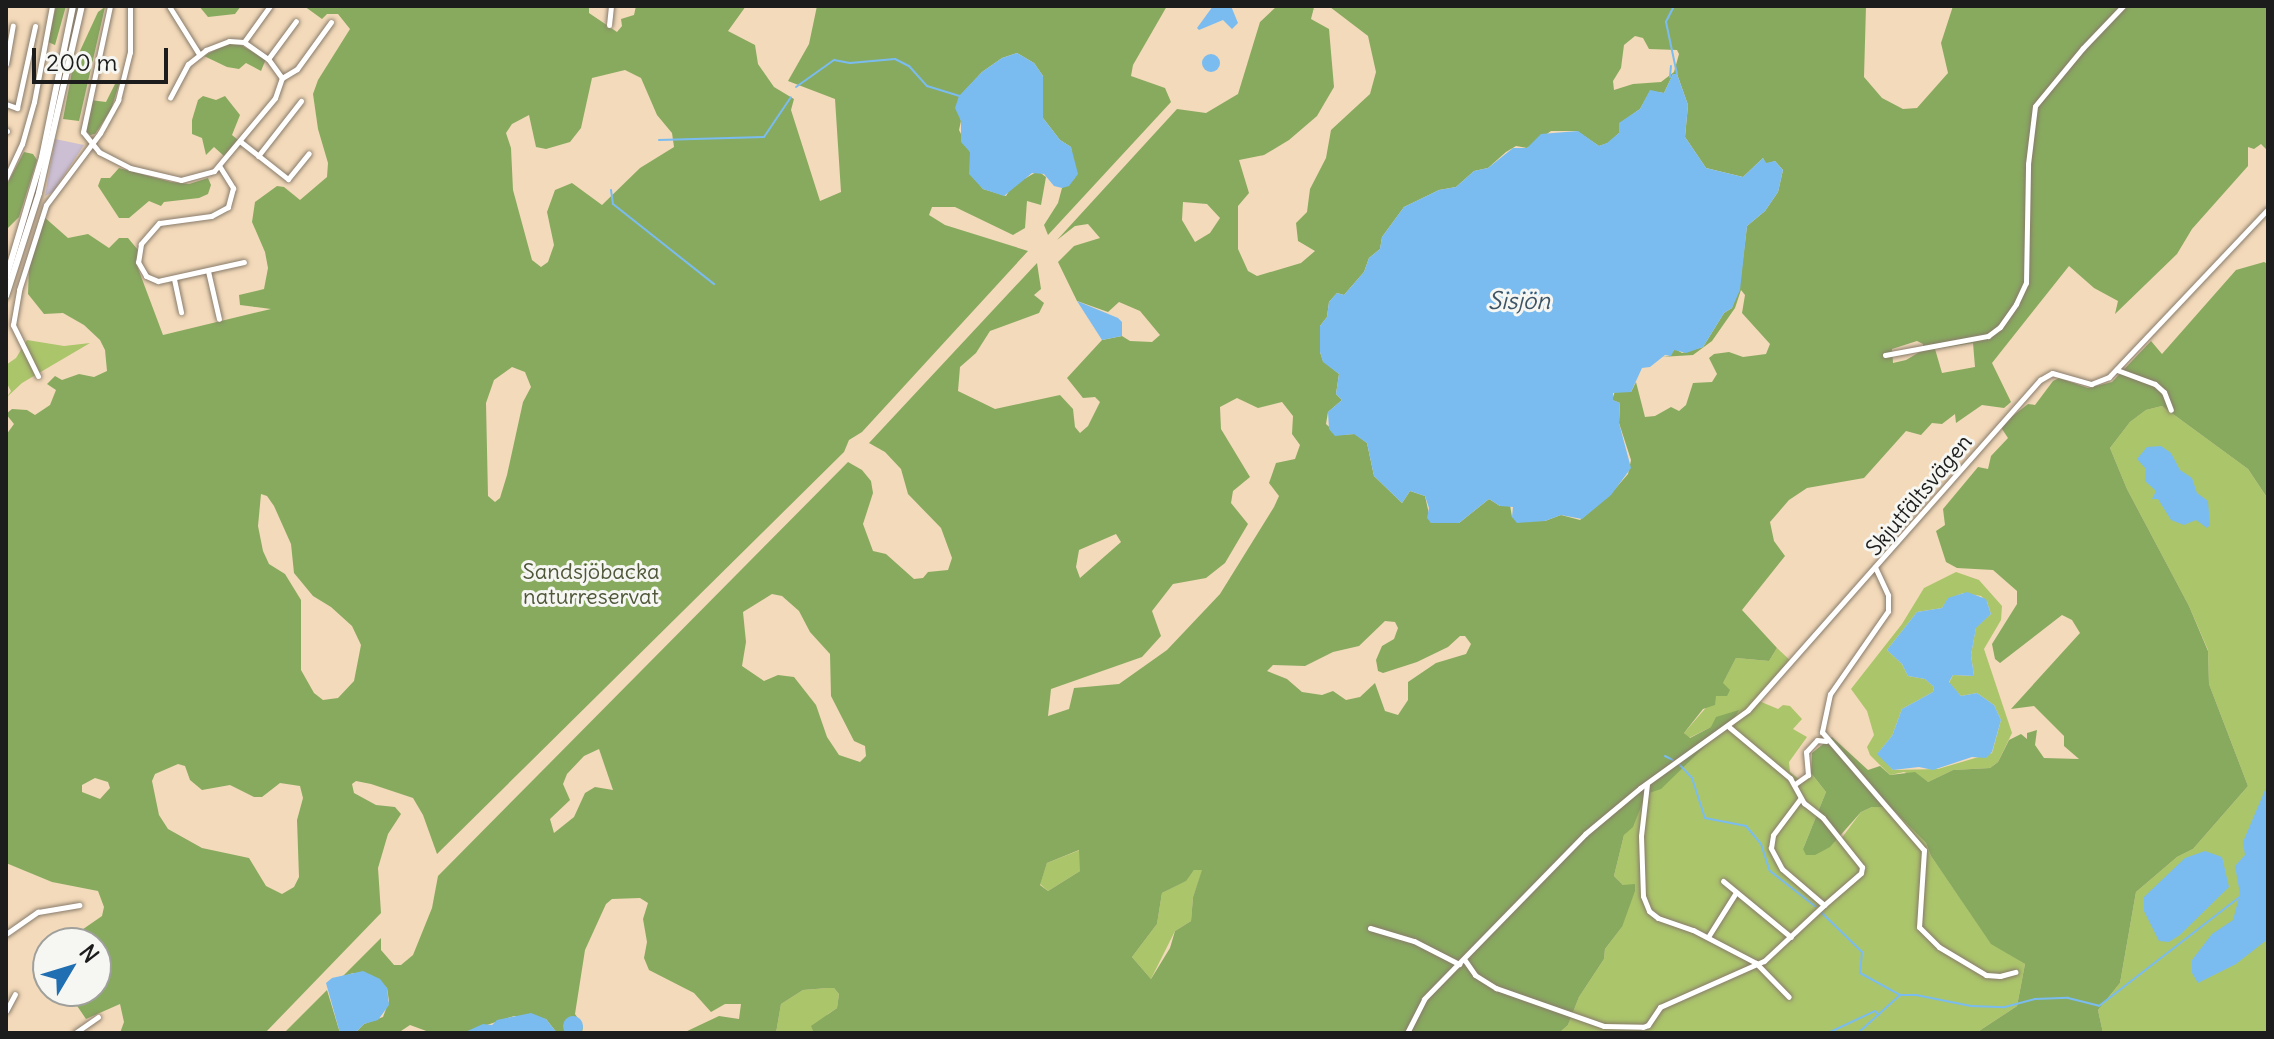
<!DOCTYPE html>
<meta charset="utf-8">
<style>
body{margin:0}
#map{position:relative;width:2274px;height:1039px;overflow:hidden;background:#f3daba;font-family:Delius,sans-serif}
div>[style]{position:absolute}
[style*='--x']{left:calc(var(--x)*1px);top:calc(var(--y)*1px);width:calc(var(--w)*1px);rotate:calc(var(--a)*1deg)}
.industrial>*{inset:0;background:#ccbfd4}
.green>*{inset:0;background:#abc56b}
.forest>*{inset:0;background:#88aa5f}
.water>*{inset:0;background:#7bbcf0}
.round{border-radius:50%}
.stream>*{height:2px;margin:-1px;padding:0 1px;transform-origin:1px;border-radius:1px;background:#7bbcf0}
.roads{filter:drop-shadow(0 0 2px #887b6b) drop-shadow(0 0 2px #887b6b)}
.minor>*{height:5px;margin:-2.5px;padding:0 2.5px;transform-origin:2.5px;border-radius:2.5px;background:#fff}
.major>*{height:6px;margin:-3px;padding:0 3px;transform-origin:3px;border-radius:3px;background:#fff}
span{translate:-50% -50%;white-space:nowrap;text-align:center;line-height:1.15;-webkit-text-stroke:6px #f6f6f2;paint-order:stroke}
.street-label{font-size:22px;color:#1c1c1c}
.park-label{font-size:22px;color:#4e5738}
.water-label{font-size:24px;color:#3d5466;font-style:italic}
.frame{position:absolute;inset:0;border:8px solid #1c1c1c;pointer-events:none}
.north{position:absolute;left:32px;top:927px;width:80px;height:80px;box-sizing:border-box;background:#f6f6f2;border:2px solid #9f9f9c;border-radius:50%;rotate:52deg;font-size:22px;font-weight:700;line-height:32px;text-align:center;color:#1c1c1c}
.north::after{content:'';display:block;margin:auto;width:28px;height:36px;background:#1f6fb2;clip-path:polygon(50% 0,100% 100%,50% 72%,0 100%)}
.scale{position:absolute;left:32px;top:48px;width:136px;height:36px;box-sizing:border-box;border:4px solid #1c1c1c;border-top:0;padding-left:10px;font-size:24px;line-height:28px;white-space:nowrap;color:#1c1c1c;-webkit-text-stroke:6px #f6f6f2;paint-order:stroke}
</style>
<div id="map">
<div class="industrial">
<div style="clip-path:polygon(55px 139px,84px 145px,53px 192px,45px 196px)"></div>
</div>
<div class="green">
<div style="clip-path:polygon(27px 340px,64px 346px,90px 343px,22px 383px,7px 397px,11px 391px,6px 382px,6px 365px,16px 358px)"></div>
<div style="clip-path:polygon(2162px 406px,2248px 469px,2268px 499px,2268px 1033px,2103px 1033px,2098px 1010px,2120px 983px,2136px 892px,2177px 857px,2193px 849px,2248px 786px,2209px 684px,2208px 650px,2189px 606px,2127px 489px,2110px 448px,2130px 422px,2146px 410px)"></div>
<div style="clip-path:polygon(evenodd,1956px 572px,1979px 580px,2002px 606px,2001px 620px,1984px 649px,2012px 733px,1998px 762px,1990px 768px,1953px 770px,1928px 782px,1904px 772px,1890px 775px,1870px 755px,1867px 747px,1874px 735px,1867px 711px,1851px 689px,1902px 624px,1924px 588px,1956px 572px,1963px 593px,1981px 596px,1987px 602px,1991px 614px,1976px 627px,1971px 655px,1974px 676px,1953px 675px,1949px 683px,1961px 696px,1977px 693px,1994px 705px,2001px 720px,1992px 753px,1938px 769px,1893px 770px,1878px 753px,1892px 736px,1902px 709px,1933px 692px,1934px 687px,1925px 679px,1908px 676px,1902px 664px,1887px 650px,1917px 612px,1942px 608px,1948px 599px,1963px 593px)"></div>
<div style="clip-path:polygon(1777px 648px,1793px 663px,1759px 701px,1778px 709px,1783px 705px,1790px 706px,1802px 719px,1793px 729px,1807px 737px,1789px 762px,1790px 772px,1800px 780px,1811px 773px,1826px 792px,1803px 849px,1841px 839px,1861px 812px,1872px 807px,1890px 807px,1926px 843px,1931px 856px,1991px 943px,2025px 964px,2017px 1006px,1976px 1033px,1559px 1033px,1568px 1025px,1579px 997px,1604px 959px,1605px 949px,1622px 927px,1623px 885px,1614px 876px,1624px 835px,1646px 794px,1711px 727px,1689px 738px,1684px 733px,1716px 696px,1736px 658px,1769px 661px)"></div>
<div style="clip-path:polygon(1080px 850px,1080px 871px,1048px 891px,1040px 884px,1047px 863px)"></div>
<div style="clip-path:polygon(1203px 869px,1193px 897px,1191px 921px,1175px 931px,1151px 979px,1132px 957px,1157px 924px,1162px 893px,1185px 881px,1194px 870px)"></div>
<div style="clip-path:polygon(828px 988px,834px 988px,839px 994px,837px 1008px,828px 1014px,814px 1033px,776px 1033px,781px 1004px,803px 990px)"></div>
</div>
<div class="forest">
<div style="clip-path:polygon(56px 6px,66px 6px,55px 45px,48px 42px)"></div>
<div style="clip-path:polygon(199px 6px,241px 6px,235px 14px,208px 17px)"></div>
<div style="clip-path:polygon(evenodd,304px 6px,589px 6px,589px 13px,617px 32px,622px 26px,621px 19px,634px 15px,636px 6px,746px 6px,728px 31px,755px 45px,758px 64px,774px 87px,794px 99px,791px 110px,820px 201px,841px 192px,835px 99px,788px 81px,809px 44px,817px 6px,1167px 6px,1133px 65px,1131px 76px,1165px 88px,1171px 102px,1048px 235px,1044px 225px,1058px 203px,1062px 188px,1075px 178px,1071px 147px,1060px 140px,1043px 118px,1043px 76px,1034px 63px,1017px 53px,1002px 58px,982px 72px,959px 97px,958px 111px,961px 121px,959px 130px,970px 152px,972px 176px,983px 189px,1006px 196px,1012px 186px,1038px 171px,1046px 177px,1041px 205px,1027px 201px,1025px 228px,1013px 235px,955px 207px,932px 207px,929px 215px,945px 225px,1028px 251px,862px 432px,849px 440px,844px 452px,437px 854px,423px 815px,413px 798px,371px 784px,356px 781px,352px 784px,354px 793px,376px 805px,395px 807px,401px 814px,388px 834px,378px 868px,381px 913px,265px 1033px,120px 1033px,124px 1022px,120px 1004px,86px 1019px,67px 991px,96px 991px,96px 943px,63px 943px,102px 916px,104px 907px,98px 891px,52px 882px,6px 863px,6px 435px,14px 424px,6px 414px,12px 409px,27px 410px,35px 415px,50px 405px,56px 390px,47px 384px,55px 376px,62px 380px,79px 374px,94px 377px,107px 371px,105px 350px,100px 340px,84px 325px,63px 313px,44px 314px,28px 294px,29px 266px,43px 216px,68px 238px,88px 234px,109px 248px,119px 238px,128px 238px,138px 250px,136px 263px,163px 335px,271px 309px,240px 305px,239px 295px,264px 289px,268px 268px,265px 252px,252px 222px,255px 202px,277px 186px,284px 187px,300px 200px,327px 177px,328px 163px,318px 129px,313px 94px,318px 80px,350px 29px,338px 14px,327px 14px,322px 19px,304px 6px,625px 70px,641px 78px,657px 115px,672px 133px,674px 147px,640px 168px,602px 205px,572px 183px,555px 190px,547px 212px,554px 245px,548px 262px,541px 267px,532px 260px,513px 190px,511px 148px,506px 133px,512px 124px,529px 115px,536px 147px,546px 149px,570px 142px,581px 128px,592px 78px,625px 70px,304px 6px,512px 367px,525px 372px,531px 387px,523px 402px,507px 475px,500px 498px,495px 502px,488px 496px,486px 403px,494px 380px,512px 367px,304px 6px,261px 494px,267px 496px,274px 506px,291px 544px,294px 573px,313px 596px,331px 607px,352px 626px,361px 645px,354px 681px,338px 698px,323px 700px,314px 693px,301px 670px,301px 600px,285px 574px,269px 564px,263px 551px,258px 526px,261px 494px,304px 6px,178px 764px,185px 766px,190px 780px,202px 790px,230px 785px,254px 797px,262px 797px,280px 783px,300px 786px,303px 798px,297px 820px,299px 877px,294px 887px,282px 894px,266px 886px,249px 858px,202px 848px,168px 829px,159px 815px,152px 781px,155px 774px,178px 764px,304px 6px,95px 778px,108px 782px,110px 788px,100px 799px,82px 792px,82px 785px,95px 778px)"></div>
<div style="clip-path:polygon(evenodd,1277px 6px,1866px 6px,1864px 77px,1882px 98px,1903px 109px,1917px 108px,1948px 73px,1941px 43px,1953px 6px,2268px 6px,2268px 151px,2261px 144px,2254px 149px,2248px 147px,2248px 166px,2192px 229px,2177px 254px,2115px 314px,2118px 301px,2094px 288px,2069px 266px,1992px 363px,2011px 402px,2004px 408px,1982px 405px,1956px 423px,1955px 414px,1942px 424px,1932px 423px,1921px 435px,1906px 431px,1864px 478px,1807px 488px,1789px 500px,1770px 522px,1774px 541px,1785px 556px,1742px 610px,1777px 648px,1769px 661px,1736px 658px,1723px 683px,1730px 690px,1727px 696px,1716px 696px,1715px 705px,1703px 709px,1684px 733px,1690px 738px,1711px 727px,1716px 717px,1739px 710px,1735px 717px,1661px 789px,1646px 794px,1633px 827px,1624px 835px,1614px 876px,1623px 885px,1635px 884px,1635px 891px,1622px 927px,1605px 949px,1604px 959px,1579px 997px,1568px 1025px,1559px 1033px,814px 1033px,811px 1026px,837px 1008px,839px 994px,834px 988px,828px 988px,803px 990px,781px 1004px,776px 1033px,683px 1033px,719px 1016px,739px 1019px,741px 1004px,725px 1004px,711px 1012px,694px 993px,649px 970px,644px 958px,647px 942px,643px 919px,648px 903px,640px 898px,612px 899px,606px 904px,585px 950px,575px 1014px,583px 1026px,582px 1033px,557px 1033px,546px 1019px,514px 1016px,463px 1033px,429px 1032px,410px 1025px,398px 1033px,355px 1033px,364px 1024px,383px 1017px,389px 1001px,387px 988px,371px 975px,353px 973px,342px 977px,381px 938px,381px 950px,394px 965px,401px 965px,413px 955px,432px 908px,438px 876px,848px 462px,862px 470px,871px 481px,873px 493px,863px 524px,873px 551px,886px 554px,914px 579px,923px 578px,928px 572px,948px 570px,952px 558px,941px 528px,908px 494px,901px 469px,885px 452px,869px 443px,1037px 263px,1041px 289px,1034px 295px,1044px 303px,1039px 313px,990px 331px,976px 353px,960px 367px,958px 391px,995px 409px,1060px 395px,1073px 409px,1075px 427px,1080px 433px,1088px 426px,1100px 402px,1095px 397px,1083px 398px,1067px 378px,1102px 340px,1122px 336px,1130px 341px,1152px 342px,1160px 335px,1140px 311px,1119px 302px,1108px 312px,1077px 301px,1058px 262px,1074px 246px,1100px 238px,1088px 224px,1075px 226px,1057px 240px,1177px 109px,1206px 113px,1238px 94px,1260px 22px,1277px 6px,1314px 7px,1330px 7px,1368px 36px,1376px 72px,1370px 94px,1331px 130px,1326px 158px,1310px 189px,1307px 212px,1296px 223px,1298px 241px,1315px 251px,1301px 263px,1257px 276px,1248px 271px,1238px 249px,1238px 206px,1249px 193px,1239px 160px,1264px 155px,1289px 140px,1317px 116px,1334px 87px,1329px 29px,1311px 19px,1314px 7px,1277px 6px,1635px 36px,1643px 38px,1649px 49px,1677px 50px,1679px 54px,1674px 72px,1661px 82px,1633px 84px,1614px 90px,1613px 81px,1621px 68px,1624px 45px,1635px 36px,1277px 6px,1673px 74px,1677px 74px,1688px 105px,1685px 137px,1706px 168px,1743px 177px,1763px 158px,1766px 164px,1775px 161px,1783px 170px,1778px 192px,1765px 211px,1747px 226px,1740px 283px,1732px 308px,1724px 313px,1703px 347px,1682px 353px,1675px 349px,1669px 356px,1661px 357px,1693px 355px,1712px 341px,1735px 308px,1741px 290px,1745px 295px,1742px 313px,1770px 344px,1766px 354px,1743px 357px,1729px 352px,1714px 354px,1709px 358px,1717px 374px,1712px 382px,1693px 383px,1686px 405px,1679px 411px,1671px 407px,1655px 416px,1645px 417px,1636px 382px,1631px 392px,1615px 391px,1612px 400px,1620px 403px,1619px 423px,1631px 460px,1628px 474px,1609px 496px,1580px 520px,1561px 515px,1545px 521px,1519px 521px,1512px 517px,1510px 505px,1500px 506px,1489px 499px,1459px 523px,1431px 523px,1425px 496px,1410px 491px,1402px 503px,1374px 476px,1367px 443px,1355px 434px,1338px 435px,1326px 424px,1328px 412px,1342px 400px,1336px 394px,1339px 374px,1323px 361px,1320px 352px,1320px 326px,1327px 317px,1329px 302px,1337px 293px,1344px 295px,1364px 272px,1369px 258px,1380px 249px,1382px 237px,1404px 207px,1439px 190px,1456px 187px,1474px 171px,1488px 168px,1506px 152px,1516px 146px,1527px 148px,1551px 131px,1577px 131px,1599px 146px,1608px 143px,1619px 133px,1620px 123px,1640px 109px,1650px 91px,1664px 93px,1673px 74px,1277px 6px,1183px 202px,1207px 204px,1220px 218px,1210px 233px,1195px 242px,1182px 220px,1183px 202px,1277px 6px,1917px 341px,1923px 344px,1923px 350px,1906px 360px,1893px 363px,1892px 349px,1917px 341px,1277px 6px,1973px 343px,1975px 367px,1942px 373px,1935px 349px,1973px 343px,1277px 6px,1237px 398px,1258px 408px,1282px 402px,1293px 416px,1292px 434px,1300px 445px,1295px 459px,1276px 463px,1269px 483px,1279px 496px,1274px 507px,1220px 594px,1167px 650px,1119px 684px,1074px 688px,1069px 709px,1048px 716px,1051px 689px,1142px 657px,1161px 636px,1152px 611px,1173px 584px,1206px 578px,1225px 563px,1248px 524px,1231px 503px,1233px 491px,1250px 477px,1221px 429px,1220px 407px,1237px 398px,1277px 6px,1116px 534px,1121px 542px,1080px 578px,1076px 567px,1079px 550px,1116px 534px,1277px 6px,772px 594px,782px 596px,799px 611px,810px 632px,830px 654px,831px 696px,854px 741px,865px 746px,866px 756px,860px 762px,839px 755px,827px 737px,816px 705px,794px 677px,778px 675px,764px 681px,742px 666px,746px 642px,743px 612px,772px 594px,1277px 6px,1385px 621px,1395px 622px,1398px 628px,1394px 639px,1382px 646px,1376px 660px,1378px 671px,1383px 673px,1417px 662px,1448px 647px,1460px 636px,1465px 636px,1471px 644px,1466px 654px,1436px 663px,1408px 682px,1408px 700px,1398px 715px,1385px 711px,1375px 683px,1360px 697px,1346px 700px,1333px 691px,1322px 695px,1302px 692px,1287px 679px,1267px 671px,1273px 665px,1305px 666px,1333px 652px,1359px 646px,1385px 621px,1277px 6px,599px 749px,613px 790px,595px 787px,585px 793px,574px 817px,554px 833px,550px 819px,570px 800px,563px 784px,567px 774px,584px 756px,599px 749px,1277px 6px,1079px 850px,1080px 871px,1048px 891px,1040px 885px,1047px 863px,1079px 850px,1277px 6px,1194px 870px,1202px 870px,1193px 897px,1191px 921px,1175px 931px,1170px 948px,1151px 979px,1132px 957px,1157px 924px,1162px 893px,1186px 881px,1194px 870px)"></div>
<div style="clip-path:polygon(105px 7px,79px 121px,63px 119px,73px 66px,98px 12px)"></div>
<div style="clip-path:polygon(237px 43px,266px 59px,261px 71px,246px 63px,239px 69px,227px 67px,204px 56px,224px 45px)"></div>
<div style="clip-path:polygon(115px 84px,119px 84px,111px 110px,95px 134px,90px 135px,85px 130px,90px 100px,106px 102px)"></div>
<div style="clip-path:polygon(203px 96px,216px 100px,225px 96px,240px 115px,232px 135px,238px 140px,224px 156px,214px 147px,206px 155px,202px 138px,192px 134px,192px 120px,198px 100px)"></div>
<div style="clip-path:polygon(24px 152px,33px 154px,37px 160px,19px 217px,6px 230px,6px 186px)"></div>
<div style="clip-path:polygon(119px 168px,171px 182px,189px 184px,208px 178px,211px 185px,208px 194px,199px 198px,164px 202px,161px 206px,149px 201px,129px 218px,119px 218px,98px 186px,101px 178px,110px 178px)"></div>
<div style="clip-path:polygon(2264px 262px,2268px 264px,2268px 499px,2248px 469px,2162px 406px,2146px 410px,2130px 422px,2110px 448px,2127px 489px,2189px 606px,2208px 651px,2209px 684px,2248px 786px,2193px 849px,2177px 857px,2136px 892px,2120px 983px,2098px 1010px,2103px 1033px,1976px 1033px,2017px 1006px,2025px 964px,1991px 944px,1931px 856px,1926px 843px,1890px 807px,1872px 807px,1861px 812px,1830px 847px,1815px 855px,1806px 855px,1803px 849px,1826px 792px,1811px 773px,1812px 753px,1832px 737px,1868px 770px,1880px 766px,1890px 775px,1915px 772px,1928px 782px,1953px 770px,1990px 768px,1998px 762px,2009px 740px,2021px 734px,2027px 739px,2027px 733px,2037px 730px,2035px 745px,2044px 758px,2079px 759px,2064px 746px,2064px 736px,2034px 706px,2011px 709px,2080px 633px,2072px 620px,2062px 615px,2000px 663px,1995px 659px,1992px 644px,2017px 604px,2017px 591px,1993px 570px,1957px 568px,1946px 562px,1936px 531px,1945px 525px,1943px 509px,1978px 467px,1988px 469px,1991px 456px,2008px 438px,2000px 426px,2028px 404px,2035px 405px,2053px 381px,2059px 378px,2088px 388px,2112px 382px,2151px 341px,2162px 354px,2236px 270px)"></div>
<div style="clip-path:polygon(327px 990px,340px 1033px,284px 1033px)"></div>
</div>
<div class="water">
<div style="clip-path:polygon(1213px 6px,1231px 6px,1238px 23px,1232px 29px,1223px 20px,1199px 30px,1197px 28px)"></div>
<div style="clip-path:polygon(1017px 53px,1034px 63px,1043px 76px,1043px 118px,1060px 140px,1071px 147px,1078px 174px,1069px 186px,1062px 188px,1054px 186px,1044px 174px,1032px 173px,1004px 196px,983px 189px,969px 174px,970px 152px,961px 142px,961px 121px,955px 108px,959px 96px,982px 72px,1002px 58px)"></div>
<div class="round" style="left:1202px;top:54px;width:18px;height:18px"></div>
<div style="clip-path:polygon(1673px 74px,1677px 74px,1688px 105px,1685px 137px,1706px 168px,1743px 177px,1763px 158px,1766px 163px,1775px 161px,1783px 170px,1778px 192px,1765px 211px,1747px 226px,1740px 290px,1732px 308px,1724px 313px,1703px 347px,1686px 353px,1674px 350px,1671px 356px,1665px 355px,1650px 367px,1642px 368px,1631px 392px,1613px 393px,1613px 400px,1620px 403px,1619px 423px,1631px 468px,1611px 495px,1582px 519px,1561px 515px,1545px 521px,1517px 523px,1512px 517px,1513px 507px,1500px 506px,1489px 499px,1459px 523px,1431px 523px,1427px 518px,1429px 508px,1425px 496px,1410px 491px,1402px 503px,1374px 476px,1367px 443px,1354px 434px,1335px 436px,1329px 429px,1328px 412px,1342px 400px,1336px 394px,1339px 374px,1323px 362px,1320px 352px,1320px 326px,1327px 317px,1329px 302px,1337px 293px,1344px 295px,1364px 272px,1369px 258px,1380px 249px,1382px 237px,1404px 207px,1439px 190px,1456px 187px,1474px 171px,1488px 168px,1513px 148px,1527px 148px,1541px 134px,1578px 131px,1599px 146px,1607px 143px,1619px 133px,1619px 123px,1640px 109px,1650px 90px,1664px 93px)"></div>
<div style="clip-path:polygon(1077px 301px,1118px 318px,1122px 322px,1122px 336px,1102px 340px)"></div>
<div style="clip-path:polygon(2161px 446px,2171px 453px,2180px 470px,2192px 478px,2197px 493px,2208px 501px,2210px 525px,2207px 528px,2196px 520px,2184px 525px,2171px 520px,2158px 499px,2152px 499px,2156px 491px,2145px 481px,2146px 469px,2137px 459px,2147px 447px)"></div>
<div style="clip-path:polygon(1967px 592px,1986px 599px,1991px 614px,1976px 628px,1971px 655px,1974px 676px,1953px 675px,1949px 682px,1961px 696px,1977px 693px,1994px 705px,2001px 720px,1992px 752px,1986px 758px,1972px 757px,1933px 770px,1919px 767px,1893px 770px,1877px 754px,1892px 736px,1902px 709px,1933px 692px,1934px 687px,1925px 679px,1908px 676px,1902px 664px,1887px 650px,1917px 612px,1942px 608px,1948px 598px)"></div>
<div style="clip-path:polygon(2268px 783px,2268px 939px,2236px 964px,2198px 983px,2192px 973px,2192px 960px,2212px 934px,2233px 920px,2240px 894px,2235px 866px,2245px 855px,2243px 842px)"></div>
<div style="clip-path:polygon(2205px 851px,2222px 857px,2229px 887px,2180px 935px,2169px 942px,2159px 941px,2144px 911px,2144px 897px,2185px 858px)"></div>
<div style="clip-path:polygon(363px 971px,380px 979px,387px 988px,389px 1005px,378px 1020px,364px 1024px,355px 1033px,340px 1033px,326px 983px,332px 978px)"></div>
<div style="clip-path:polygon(531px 1013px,546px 1019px,557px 1033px,463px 1033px,483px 1024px,492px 1025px,497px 1020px)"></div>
<div class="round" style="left:563px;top:1016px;width:20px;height:20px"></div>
</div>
<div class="stream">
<div style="--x:1674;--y:6;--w:18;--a:117"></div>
<div style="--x:1666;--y:22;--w:53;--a:78.1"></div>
<div style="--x:1670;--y:77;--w:11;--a:-85"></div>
<div style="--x:796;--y:87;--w:47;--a:-35.4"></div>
<div style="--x:834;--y:60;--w:16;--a:11"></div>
<div style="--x:850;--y:63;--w:45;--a:-5.1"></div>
<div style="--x:895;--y:59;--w:16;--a:27"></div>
<div style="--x:909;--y:66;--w:27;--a:48"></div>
<div style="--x:927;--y:86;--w:34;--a:17"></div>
<div style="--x:659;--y:140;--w:105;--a:-1.6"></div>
<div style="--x:764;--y:137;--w:48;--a:-56"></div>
<div style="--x:611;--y:190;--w:14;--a:82"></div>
<div style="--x:613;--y:204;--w:129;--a:38.4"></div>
<div style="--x:1665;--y:756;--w:9;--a:27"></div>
<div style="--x:1679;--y:764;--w:19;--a:47"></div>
<div style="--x:1692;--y:778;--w:42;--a:72"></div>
<div style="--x:1705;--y:818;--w:42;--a:11"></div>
<div style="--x:1746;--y:826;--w:23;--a:50"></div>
<div style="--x:1761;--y:844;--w:28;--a:72"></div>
<div style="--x:1770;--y:871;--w:58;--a:38"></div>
<div style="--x:1821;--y:912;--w:57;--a:44.3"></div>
<div style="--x:1862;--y:952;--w:21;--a:95"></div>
<div style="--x:1860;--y:973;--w:46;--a:28.8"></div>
<div style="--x:1828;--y:1033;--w:52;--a:-25.1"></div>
<div style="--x:1875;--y:1011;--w:6;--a:45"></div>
<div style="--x:1858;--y:1033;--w:57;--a:-42.1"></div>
<div style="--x:1900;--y:995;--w:16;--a:0"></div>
<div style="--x:1916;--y:995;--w:56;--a:11.3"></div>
<div style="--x:1971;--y:1006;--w:34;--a:2"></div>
<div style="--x:2005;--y:1007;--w:31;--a:-15"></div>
<div style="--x:2035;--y:999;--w:33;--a:-2"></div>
<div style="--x:2068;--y:998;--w:32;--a:14"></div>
<div style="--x:2099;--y:1006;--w:180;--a:-37.8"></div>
</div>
<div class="roads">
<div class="minor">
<div style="--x:110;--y:6;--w:129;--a:102.1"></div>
<div style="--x:83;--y:132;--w:26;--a:51"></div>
<div style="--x:99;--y:152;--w:35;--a:27"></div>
<div style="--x:130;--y:168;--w:52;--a:13.2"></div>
<div style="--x:181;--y:180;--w:34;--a:-15"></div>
<div style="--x:214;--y:171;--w:95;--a:-50.1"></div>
<div style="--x:275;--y:98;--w:21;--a:-71"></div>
<div style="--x:282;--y:78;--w:24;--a:-126"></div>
<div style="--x:268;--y:59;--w:29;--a:-145"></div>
<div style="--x:244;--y:42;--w:15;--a:-176"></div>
<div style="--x:229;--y:41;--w:25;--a:159"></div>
<div style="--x:206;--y:50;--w:23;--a:142"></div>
<div style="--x:188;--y:64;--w:38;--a:118"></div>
<div style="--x:169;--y:6;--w:57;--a:58"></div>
<div style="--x:609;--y:25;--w:19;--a:-84"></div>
<div style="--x:244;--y:42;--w:44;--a:-54.2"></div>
<div style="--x:268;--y:59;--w:47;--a:-53.6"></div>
<div style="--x:6;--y:64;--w:39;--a:-80"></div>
<div style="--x:282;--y:78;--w:17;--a:-31"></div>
<div style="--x:297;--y:69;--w:58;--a:-54.1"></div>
<div style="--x:6;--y:104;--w:12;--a:20"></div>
<div style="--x:17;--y:108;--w:84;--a:-77.6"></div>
<div style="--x:6;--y:131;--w:1;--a:0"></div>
<div style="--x:241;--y:142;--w:60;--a:38.2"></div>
<div style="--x:288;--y:179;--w:33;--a:-51"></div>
<div style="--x:258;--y:156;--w:70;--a:-52"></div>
<div style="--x:220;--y:167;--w:25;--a:58"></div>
<div style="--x:233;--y:188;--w:20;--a:105"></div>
<div style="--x:228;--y:207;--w:19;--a:152"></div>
<div style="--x:211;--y:216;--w:52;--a:172.3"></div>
<div style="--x:159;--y:223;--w:28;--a:131"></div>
<div style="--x:141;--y:244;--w:18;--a:99"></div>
<div style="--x:138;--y:262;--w:16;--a:60"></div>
<div style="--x:146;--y:276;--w:13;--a:23"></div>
<div style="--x:158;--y:281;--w:88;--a:-12.5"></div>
<div style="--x:6;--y:178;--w:38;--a:-65"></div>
<div style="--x:22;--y:144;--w:44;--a:-74.1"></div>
<div style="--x:34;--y:102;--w:98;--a:-79.4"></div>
<div style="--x:208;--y:271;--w:49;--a:77.1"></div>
<div style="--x:174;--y:279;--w:34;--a:78"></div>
<div style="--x:1885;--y:355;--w:105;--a:-10.5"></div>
<div style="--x:1988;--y:336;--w:15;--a:-37"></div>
<div style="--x:2000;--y:327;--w:28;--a:-55"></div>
<div style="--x:2016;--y:304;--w:23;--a:-65"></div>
<div style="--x:2026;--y:283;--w:119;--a:-89"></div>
<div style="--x:2028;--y:164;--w:58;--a:-83.1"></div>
<div style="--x:2035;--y:106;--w:75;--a:-50.4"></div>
<div style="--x:2083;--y:48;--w:58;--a:-46.4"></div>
<div style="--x:2117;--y:370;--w:40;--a:20.2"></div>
<div style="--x:2155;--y:384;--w:12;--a:42"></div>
<div style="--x:2164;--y:392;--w:19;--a:69"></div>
<div style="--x:38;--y:376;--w:57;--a:-116.1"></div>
<div style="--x:13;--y:325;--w:36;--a:-80"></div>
<div style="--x:19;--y:290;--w:89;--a:-72.4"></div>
<div style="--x:46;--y:205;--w:90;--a:-53.1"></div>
<div style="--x:100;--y:133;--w:38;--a:-61"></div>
<div style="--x:118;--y:100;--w:49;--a:-76"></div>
<div style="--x:130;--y:52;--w:46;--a:-90"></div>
<div style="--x:1875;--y:567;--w:31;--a:65"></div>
<div style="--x:1888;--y:595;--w:16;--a:90"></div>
<div style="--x:1888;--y:611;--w:101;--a:124.9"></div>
<div style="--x:1830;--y:694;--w:39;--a:102"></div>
<div style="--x:1822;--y:732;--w:156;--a:49.2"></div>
<div style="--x:1924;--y:850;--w:77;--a:93.7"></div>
<div style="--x:1919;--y:927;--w:28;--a:45"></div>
<div style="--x:1939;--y:947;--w:55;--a:30.8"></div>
<div style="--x:1986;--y:975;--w:14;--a:4"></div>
<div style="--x:2000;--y:976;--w:16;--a:-15"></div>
<div style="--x:1729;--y:727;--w:80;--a:39.9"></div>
<div style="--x:1790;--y:778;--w:29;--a:61"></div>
<div style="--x:1804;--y:803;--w:24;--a:38"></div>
<div style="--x:1823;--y:818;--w:63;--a:51.5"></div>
<div style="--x:1862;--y:867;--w:6;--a:99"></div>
<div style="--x:1861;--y:873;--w:49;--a:139.1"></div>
<div style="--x:1824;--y:905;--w:55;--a:-139.4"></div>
<div style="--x:1782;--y:869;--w:24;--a:-118"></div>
<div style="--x:1771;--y:848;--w:13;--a:-81"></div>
<div style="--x:1773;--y:835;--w:45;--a:-53.1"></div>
<div style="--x:1647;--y:784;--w:52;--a:96.6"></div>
<div style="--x:1641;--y:836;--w:60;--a:88.1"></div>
<div style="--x:1643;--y:896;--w:16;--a:68"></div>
<div style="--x:1649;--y:911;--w:11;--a:38"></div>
<div style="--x:1658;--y:918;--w:37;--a:19"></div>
<div style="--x:1693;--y:930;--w:71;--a:27.6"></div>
<div style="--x:1756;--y:963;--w:47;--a:45.9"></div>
<div style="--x:1795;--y:784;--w:16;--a:-35"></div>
<div style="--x:1808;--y:775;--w:23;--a:-95"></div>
<div style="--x:1806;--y:752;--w:16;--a:-47"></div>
<div style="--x:1817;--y:740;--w:9;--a:6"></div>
<div style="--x:1723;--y:881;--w:88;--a:39.5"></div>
<div style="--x:1370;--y:928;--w:46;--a:16.5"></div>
<div style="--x:1414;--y:941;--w:51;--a:27.1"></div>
<div style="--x:6;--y:934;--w:39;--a:-35"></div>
<div style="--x:38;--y:912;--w:42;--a:-9.7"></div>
<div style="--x:1708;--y:937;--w:51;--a:-57.9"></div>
<div style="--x:1464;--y:959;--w:19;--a:55"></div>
<div style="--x:1475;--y:975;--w:25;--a:32"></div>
<div style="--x:1496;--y:988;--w:114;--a:19.4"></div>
<div style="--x:1604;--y:1026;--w:39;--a:1"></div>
<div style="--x:1643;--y:1027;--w:5;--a:-22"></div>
<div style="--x:1648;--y:1025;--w:22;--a:-56"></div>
<div style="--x:1660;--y:1007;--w:114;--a:-23.9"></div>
<div style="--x:1764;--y:961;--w:82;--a:-43"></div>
<div style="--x:6;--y:1011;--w:19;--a:-62"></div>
<div style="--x:75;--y:1033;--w:28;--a:-35"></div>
<div style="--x:1407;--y:1033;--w:38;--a:-63"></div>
<div style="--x:1424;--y:999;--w:231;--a:-45.7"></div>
<div style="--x:1585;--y:834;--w:72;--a:-39.9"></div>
<div style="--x:1640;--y:788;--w:133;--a:-35.8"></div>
<div style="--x:1748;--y:710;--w:441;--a:-48.5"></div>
<div style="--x:2040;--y:380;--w:14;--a:-30"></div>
<div style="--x:2052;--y:373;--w:41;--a:15.8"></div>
<div style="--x:2091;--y:384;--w:19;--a:-21"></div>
<div style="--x:2109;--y:377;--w:231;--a:-46.6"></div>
</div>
<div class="major">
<div style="--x:6;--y:278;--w:126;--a:-73.4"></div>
<div style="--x:42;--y:157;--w:154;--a:-78.4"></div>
<div style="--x:6;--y:296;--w:108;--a:-72.2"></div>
<div style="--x:39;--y:193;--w:192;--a:-77.1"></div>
</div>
</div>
<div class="street-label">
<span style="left:1919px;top:495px;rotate:-50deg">Skjutfältsvägen</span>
</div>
<div class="park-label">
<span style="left:591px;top:584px">Sandsjöbacka<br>naturreservat</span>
</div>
<div class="water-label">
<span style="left:1519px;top:301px">Sisjön</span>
</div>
<div class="frame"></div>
<div class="north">N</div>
<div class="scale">200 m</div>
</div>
